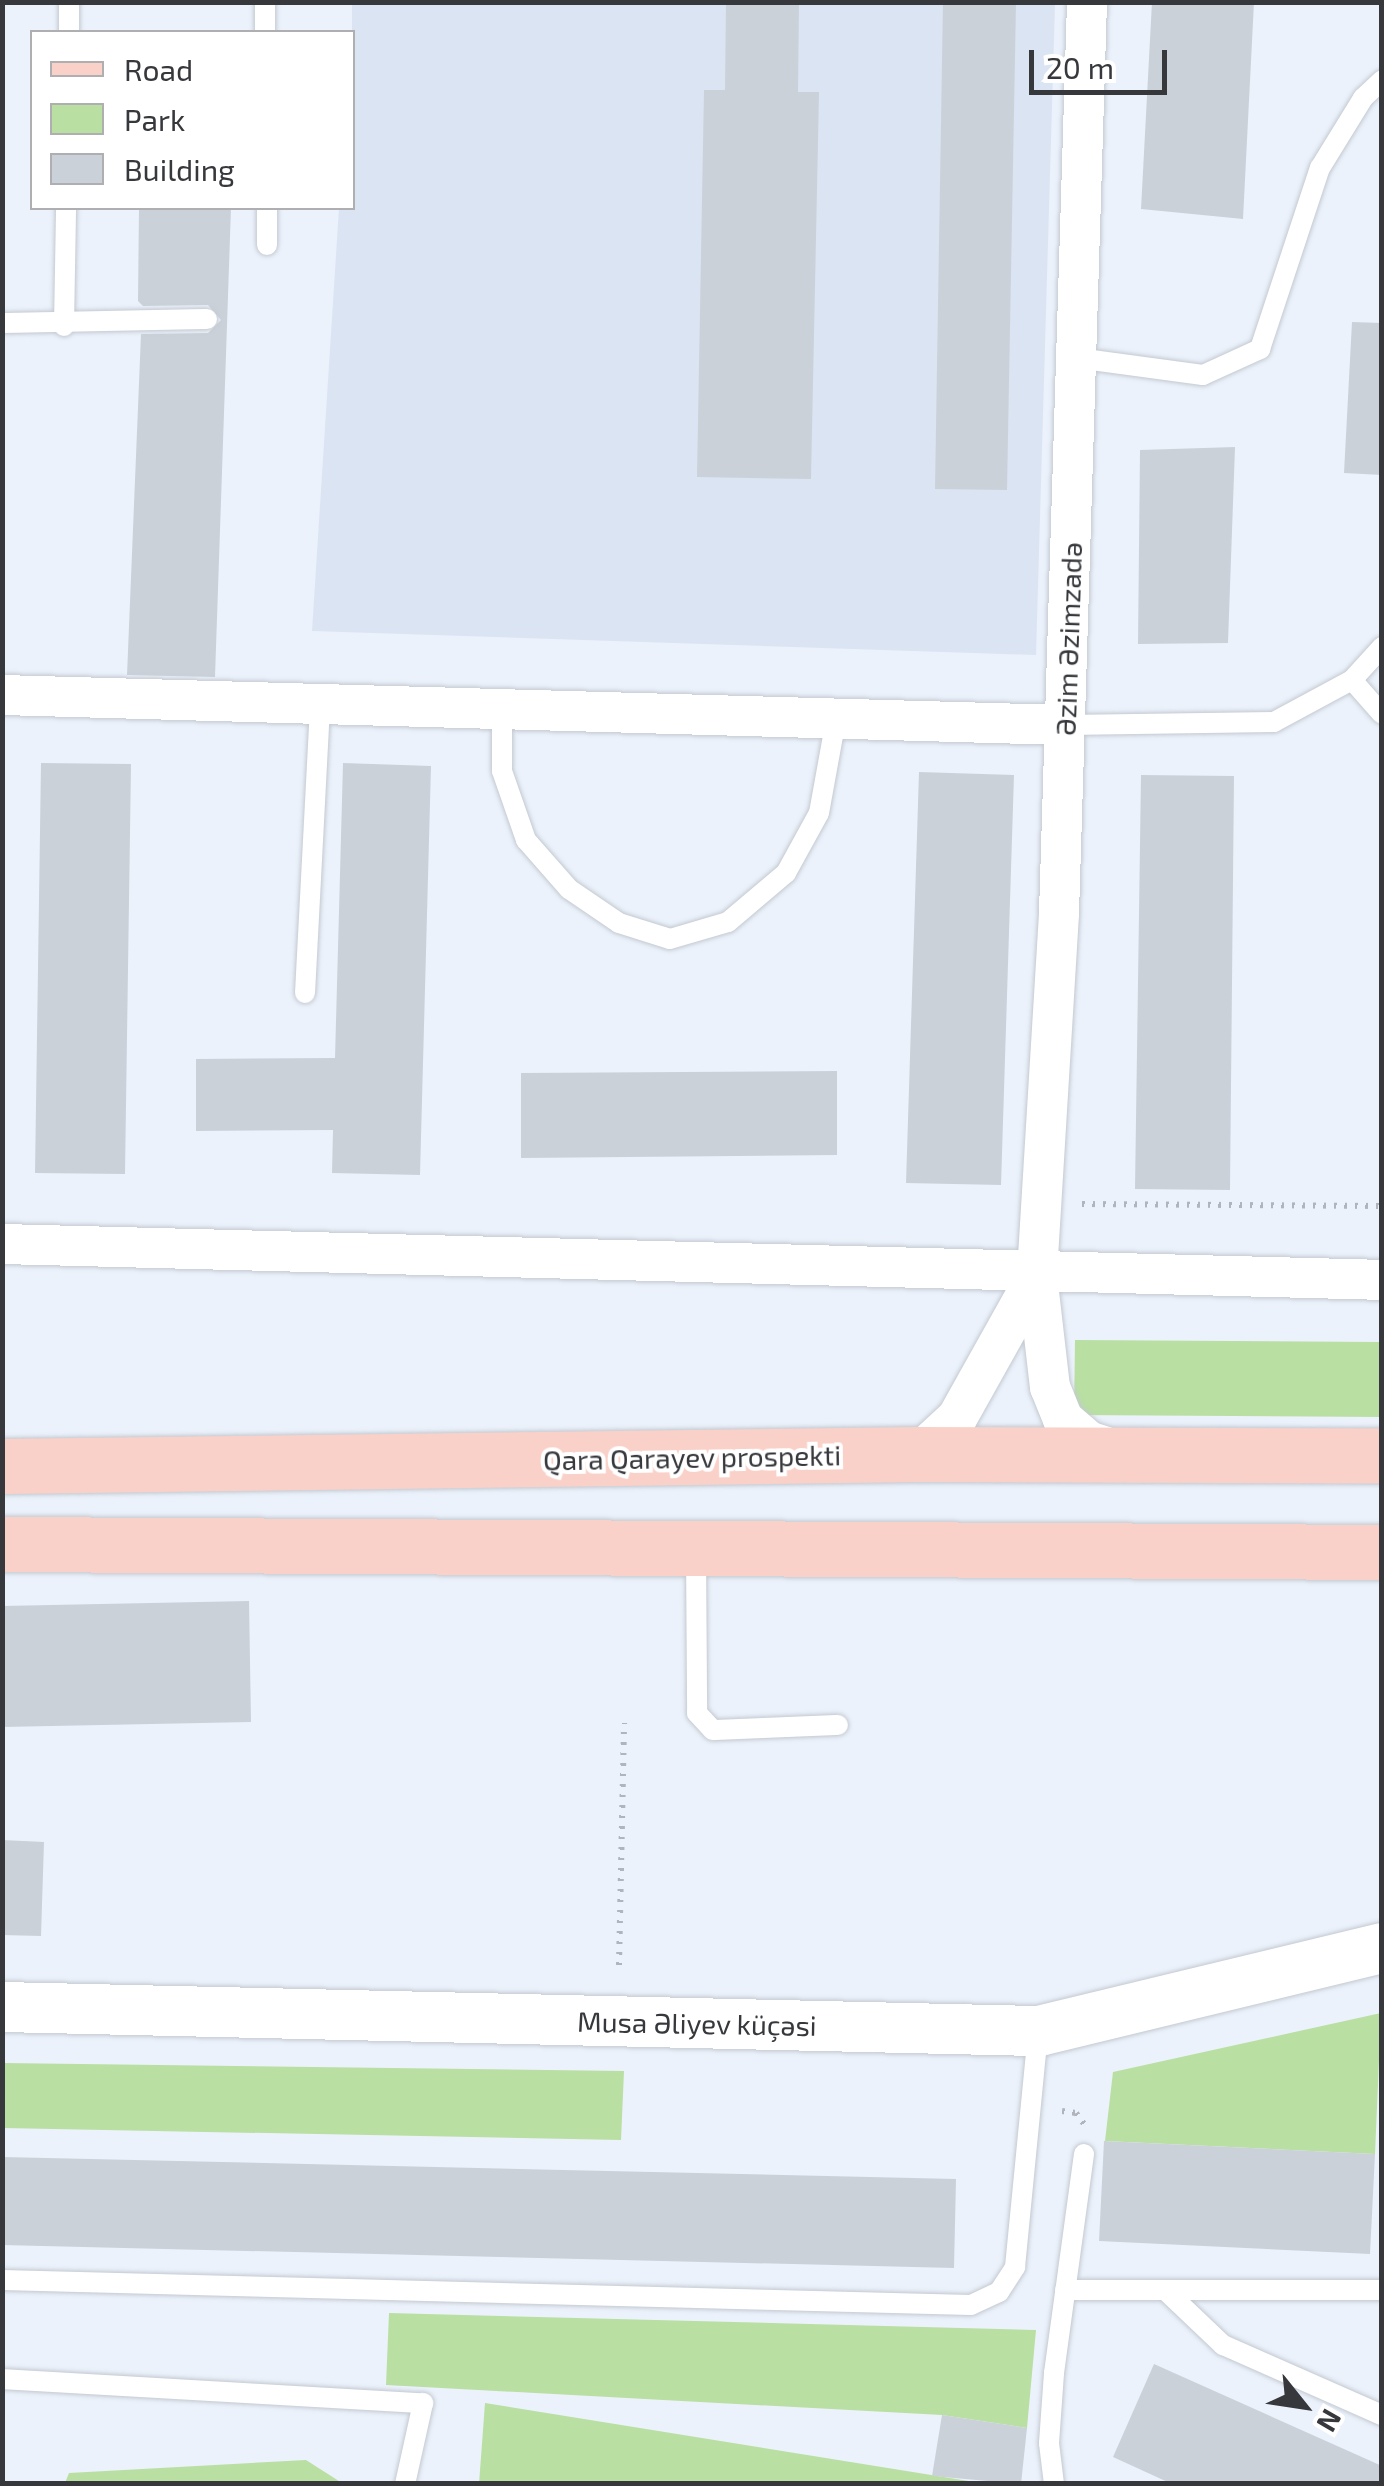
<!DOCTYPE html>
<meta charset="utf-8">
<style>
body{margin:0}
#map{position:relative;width:1384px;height:2486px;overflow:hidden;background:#ecf2fb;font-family:"Exo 2",sans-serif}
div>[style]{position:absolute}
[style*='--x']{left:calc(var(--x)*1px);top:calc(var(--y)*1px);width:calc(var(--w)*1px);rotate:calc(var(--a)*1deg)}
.built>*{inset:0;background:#dbe4f3}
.green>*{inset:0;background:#b9dfa3}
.building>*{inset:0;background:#cbd1d9}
.path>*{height:6px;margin-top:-3px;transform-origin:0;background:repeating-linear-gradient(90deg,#b0b4bc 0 2.5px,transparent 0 10.5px)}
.roads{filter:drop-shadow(0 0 2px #c3c9d1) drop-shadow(0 0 2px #c3c9d1)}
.service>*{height:20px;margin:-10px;padding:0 10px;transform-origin:10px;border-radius:10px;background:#fff}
.minor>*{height:40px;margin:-20px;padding:0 20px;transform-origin:20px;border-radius:20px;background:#fff}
.tertiary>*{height:50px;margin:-25px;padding:0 25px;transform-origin:25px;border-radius:25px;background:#fff}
.primary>*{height:55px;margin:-27.5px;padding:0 27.5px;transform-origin:27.5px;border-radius:27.5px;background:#fad1c9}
span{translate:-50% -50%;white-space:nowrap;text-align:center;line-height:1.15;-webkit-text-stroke:8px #fff;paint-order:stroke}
.street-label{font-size:28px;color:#36383c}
.frame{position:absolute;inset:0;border:5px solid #36383c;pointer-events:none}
.legend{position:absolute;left:30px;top:30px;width:325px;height:180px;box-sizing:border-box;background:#fff;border:2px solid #afafb1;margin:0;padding:12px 18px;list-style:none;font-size:30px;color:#36383c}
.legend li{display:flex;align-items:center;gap:20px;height:50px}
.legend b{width:50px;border:2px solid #afafb1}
.north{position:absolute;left:1254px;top:2356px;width:100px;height:100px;-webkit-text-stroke:8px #fff;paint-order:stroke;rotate:120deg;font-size:28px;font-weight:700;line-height:40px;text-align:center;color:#36383c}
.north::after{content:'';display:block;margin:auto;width:35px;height:45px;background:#36383c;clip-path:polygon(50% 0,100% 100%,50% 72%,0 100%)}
.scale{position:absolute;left:1029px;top:50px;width:138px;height:45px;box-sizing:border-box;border:5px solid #36383c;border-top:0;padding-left:12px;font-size:30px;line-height:35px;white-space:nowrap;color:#36383c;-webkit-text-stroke:8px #fff;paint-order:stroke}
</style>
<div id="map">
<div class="built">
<div style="clip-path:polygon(352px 3px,1055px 3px,1036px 655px,312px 631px,339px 208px,352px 208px)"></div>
</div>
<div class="green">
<div style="clip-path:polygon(1075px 1340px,1381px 1342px,1381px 1417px,1074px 1415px)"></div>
<div style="clip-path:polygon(1381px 2013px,1375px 2154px,1105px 2141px,1113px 2072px)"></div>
<div style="clip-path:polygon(3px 2063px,624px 2071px,621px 2140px,3px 2128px)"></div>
<div style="clip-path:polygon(389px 2313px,1036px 2330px,1027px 2428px,942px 2415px,386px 2385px)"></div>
<div style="clip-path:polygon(485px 2403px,981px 2483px,479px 2484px)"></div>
<div style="clip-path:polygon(306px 2460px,342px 2483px,65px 2483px,69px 2473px)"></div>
</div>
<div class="building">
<div style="clip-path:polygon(726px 2px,799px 2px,798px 92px,819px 92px,811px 479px,697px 477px,704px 90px,725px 90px)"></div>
<div style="clip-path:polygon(943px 2px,1016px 2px,1007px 490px,935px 489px)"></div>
<div style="clip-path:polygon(1152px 2px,1254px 2px,1243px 219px,1141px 209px)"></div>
<div style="clip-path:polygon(139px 208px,231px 208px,215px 677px,127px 675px,141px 334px,208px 333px,221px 320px,208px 305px,143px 306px,138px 301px)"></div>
<div style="clip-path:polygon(1352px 322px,1382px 323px,1382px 475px,1344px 473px)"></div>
<div style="clip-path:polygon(1235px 447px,1228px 643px,1138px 644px,1140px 450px)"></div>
<div style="clip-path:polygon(41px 763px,131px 764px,125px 1174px,35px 1173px)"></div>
<div style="clip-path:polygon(343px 763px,431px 766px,420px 1175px,332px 1173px,333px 1130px,196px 1131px,196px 1059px,335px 1058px)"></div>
<div style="clip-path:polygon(919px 772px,1014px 775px,1001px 1185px,906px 1183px)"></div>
<div style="clip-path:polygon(1141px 775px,1234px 776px,1230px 1190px,1135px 1189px)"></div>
<div style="clip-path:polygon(837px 1071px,837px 1155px,521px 1158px,521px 1073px)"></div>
<div style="clip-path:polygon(249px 1601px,251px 1722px,2px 1727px,2px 1606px)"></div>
<div style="clip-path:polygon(2px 1840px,44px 1842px,41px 1936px,2px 1935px)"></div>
<div style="clip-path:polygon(1104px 2141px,1375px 2154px,1370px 2254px,1099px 2241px)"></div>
<div style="clip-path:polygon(2px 2157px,956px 2179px,954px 2268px,2px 2245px)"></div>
<div style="clip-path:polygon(1154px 2364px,1382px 2466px,1382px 2484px,1172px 2484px,1113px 2457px)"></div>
<div style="clip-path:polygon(942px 2415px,1027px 2428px,1021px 2484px,932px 2476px)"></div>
</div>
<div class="path">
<div style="--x:1082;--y:1204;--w:300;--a:0.4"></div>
<div style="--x:619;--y:1965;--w:242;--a:-88.8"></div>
<div style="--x:1062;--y:2111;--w:14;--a:8"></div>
<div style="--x:1076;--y:2113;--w:14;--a:54"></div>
</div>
<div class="roads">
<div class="service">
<div style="--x:265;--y:2;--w:30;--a:90"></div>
<div style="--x:69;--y:32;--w:30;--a:-90"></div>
<div style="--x:267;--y:208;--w:37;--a:90"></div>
<div style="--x:2;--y:323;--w:205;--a:-1.1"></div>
<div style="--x:64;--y:326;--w:118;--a:-89"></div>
<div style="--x:1077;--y:358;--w:127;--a:7.7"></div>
<div style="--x:1203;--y:375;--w:63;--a:-24.5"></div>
<div style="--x:1260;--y:349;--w:191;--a:-71.7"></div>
<div style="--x:1320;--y:168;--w:82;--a:-58.4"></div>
<div style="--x:1363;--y:98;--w:26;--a:-43"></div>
<div style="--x:1352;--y:680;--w:45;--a:48.6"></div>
<div style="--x:502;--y:709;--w:62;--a:90"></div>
<div style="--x:502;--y:771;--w:73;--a:70.8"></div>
<div style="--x:526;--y:840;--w:65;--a:48.7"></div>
<div style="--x:569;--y:889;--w:60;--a:34.2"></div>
<div style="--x:619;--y:923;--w:53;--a:17.4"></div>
<div style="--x:670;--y:939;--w:60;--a:-16.3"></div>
<div style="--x:728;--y:922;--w:76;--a:-40.2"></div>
<div style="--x:786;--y:873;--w:68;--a:-61.2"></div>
<div style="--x:819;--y:813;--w:96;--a:-79.7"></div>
<div style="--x:1066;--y:725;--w:208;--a:-0.8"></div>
<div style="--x:1274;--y:722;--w:89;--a:-28.3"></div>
<div style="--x:1352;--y:680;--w:45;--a:-47.7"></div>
<div style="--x:305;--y:993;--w:289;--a:-87"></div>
<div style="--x:696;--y:1550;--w:163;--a:89.6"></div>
<div style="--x:697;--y:1713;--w:23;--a:47"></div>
<div style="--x:713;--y:1730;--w:125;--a:-2.3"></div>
<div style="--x:2;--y:2280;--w:969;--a:1.48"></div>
<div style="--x:971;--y:2305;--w:31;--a:-25"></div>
<div style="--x:999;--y:2292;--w:30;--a:-57"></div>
<div style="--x:1015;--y:2267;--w:235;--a:-84.4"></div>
<div style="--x:1065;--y:2290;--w:317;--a:0"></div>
<div style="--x:1166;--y:2291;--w:79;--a:43.5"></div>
<div style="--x:1223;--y:2345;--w:174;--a:23.8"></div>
<div style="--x:2;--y:2379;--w:422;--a:3.3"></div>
<div style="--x:423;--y:2403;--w:83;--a:102.5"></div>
<div style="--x:1054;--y:2484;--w:41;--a:-97"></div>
<div style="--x:1049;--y:2443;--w:70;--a:-85.9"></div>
<div style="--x:1054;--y:2373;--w:221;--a:-82.2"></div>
</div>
<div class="minor">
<div style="--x:1087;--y:2;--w:912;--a:91.76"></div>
<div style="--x:1059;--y:914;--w:362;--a:93.5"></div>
<div style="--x:1037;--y:1275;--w:113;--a:83.4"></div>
<div style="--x:1050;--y:1387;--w:35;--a:68"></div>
<div style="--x:1063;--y:1419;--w:33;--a:41"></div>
<div style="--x:1088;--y:1441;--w:32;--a:18"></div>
<div style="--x:2;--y:695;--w:1064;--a:1.62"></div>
<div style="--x:2;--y:1244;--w:1380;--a:1.49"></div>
<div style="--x:918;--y:1454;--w:53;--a:-42.7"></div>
<div style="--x:957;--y:1418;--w:164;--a:-60.8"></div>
</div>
<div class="tertiary">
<div style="--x:2;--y:2007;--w:1037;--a:1.33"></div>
<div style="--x:1039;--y:2031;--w:353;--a:-13.6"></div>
</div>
<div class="primary">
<div style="--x:2;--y:1466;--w:916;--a:-0.75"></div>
<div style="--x:918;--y:1454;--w:464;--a:0.2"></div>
<div style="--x:2;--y:1544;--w:1380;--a:0.33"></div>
</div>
</div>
<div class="street-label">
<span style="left:1068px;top:639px;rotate:-88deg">Əzim Əzimzadə</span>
<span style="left:692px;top:1457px;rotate:-1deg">Qara Qarayev prospekti</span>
<span style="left:697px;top:2023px;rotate:1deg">Musa Əliyev küçəsi</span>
</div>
<div class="frame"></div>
<ul class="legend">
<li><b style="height:12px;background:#fad1c9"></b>Road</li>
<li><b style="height:28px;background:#b9dfa3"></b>Park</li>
<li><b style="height:28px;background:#cbd1d9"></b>Building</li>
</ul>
<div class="north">N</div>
<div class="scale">20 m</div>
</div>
